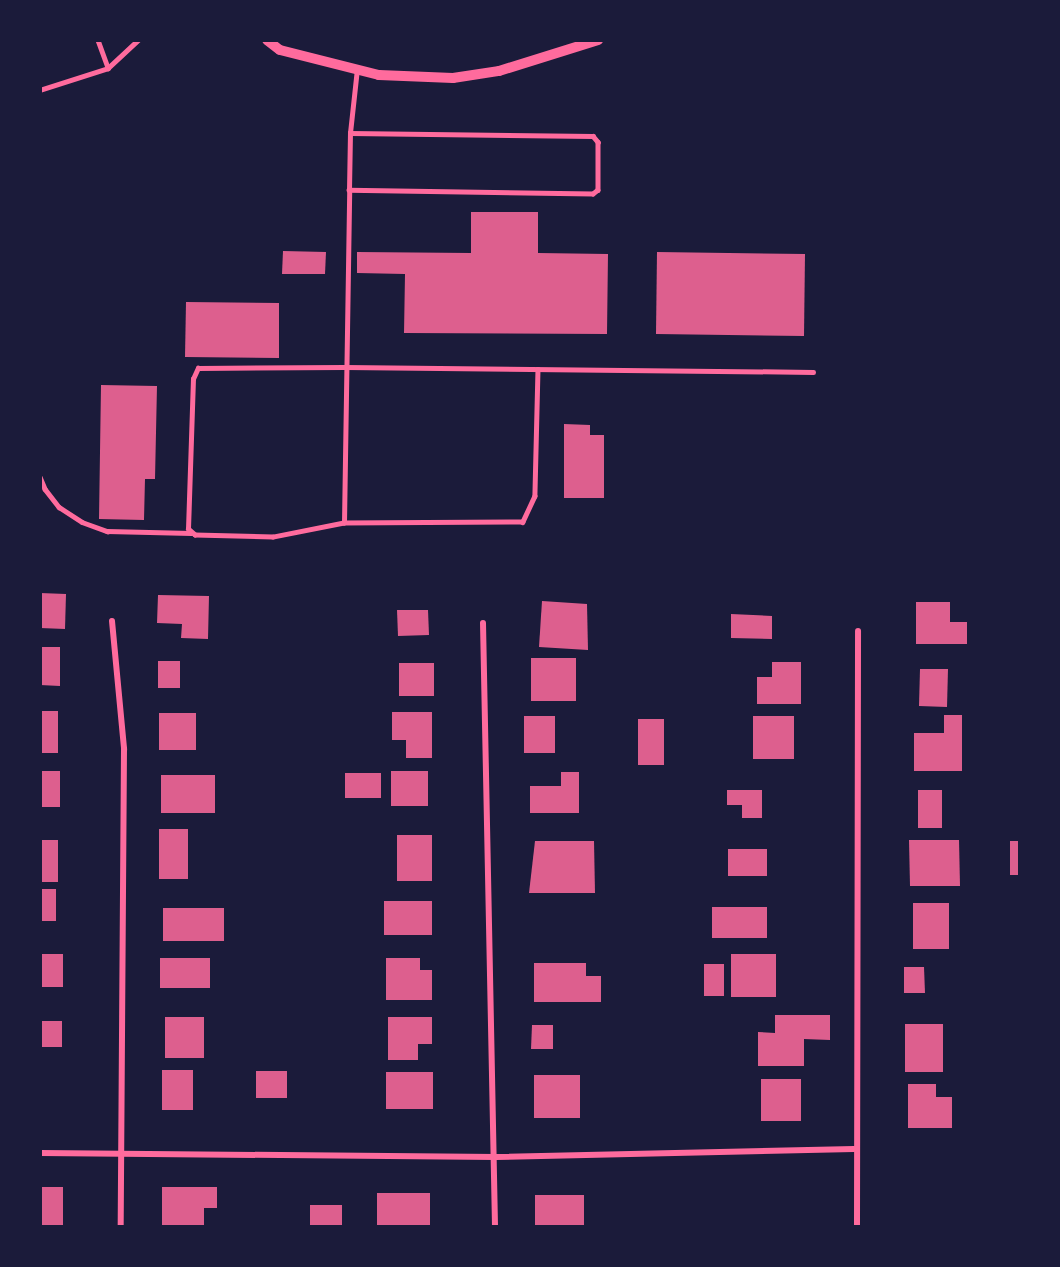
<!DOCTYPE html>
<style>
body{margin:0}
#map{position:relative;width:1060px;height:1267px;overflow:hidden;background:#1b1b3a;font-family:Roboto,sans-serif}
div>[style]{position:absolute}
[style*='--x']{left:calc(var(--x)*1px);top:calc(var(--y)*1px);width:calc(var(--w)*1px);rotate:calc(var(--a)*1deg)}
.building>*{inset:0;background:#dd5f8e}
.service>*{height:4.5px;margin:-2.25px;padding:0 2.25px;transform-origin:2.25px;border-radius:2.25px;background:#ff6b9d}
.minor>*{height:6px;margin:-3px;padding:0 3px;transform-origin:3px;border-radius:3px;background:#ff6b9d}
.tertiary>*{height:10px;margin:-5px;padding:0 5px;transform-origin:5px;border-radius:5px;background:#ff6b9d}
span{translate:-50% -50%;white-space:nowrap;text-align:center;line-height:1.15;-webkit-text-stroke:4.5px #1b1b3a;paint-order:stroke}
.frame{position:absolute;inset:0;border:42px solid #1b1b3a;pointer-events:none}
</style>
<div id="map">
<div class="building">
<div style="clip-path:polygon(471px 212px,538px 212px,538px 253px,608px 254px,607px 334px,404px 333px,405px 274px,357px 273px,357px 252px,471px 253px)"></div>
<div style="clip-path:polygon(283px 251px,326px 252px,325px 274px,282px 274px)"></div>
<div style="clip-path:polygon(657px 252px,805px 254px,804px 336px,656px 334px)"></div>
<div style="clip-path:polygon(186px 302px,279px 303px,279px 358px,185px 357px)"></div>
<div style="clip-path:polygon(101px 385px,157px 386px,155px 479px,145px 479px,144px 520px,99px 519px)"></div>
<div style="clip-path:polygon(564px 424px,590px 425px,590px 435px,604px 435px,604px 498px,564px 498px)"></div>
<div style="clip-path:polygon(40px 593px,66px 594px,65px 629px,40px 628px)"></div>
<div style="clip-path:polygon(158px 595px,209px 596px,208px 639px,181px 638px,182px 624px,157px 623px)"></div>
<div style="clip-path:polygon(542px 601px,587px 604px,588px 650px,539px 647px)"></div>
<div style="clip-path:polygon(916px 602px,950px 602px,950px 622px,967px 622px,967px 644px,916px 644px)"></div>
<div style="clip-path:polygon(397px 610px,428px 610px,429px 635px,398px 636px)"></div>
<div style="clip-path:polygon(731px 614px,772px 616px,772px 639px,731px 638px)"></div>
<div style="clip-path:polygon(40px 647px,60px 647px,60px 686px,40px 685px)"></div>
<div style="clip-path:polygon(531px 658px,576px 658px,576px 701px,531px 701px)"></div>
<div style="clip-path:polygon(158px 661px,180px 661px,180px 688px,158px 688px)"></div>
<div style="clip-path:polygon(772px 662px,801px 662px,801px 704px,757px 704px,757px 677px,772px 677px)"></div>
<div style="clip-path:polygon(399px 663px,434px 663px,434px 696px,399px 696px)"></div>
<div style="clip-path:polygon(920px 669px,948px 669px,947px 707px,919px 706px)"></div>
<div style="clip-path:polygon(40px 711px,58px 711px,58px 753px,40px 753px)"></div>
<div style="clip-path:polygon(392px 712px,432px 712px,432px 758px,406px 758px,406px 740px,392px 740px)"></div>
<div style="clip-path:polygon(159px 713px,196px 713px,196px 750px,159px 750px)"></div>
<div style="clip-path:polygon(944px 715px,962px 715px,962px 771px,914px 771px,914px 733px,944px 733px)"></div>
<div style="clip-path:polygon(524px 716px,555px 716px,555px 753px,524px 753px)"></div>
<div style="clip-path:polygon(753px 716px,794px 716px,794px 759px,753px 759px)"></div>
<div style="clip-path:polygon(638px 719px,664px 719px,664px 765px,638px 765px)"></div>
<div style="clip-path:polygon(40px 771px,60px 771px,60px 807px,40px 807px)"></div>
<div style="clip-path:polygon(391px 771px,428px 771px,428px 806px,391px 806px)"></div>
<div style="clip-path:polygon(561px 772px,579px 772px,579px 813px,530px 813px,530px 786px,561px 786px)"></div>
<div style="clip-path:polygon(345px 773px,381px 773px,381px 798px,345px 798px)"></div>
<div style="clip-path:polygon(161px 775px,215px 775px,215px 813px,161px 813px)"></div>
<div style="clip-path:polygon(727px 790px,762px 790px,762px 818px,742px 818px,742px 805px,727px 805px)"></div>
<div style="clip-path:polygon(918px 790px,942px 790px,942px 828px,918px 828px)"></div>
<div style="clip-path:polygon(159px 829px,188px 829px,188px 879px,159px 879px)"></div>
<div style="clip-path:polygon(397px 835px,432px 835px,432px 881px,397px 881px)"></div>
<div style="clip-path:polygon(40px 840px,58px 840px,58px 882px,40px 882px)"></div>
<div style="clip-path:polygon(909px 840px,959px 840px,960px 886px,910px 886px)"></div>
<div style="clip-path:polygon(535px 841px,594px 841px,595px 893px,529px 893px)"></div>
<div style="clip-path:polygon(1010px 841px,1020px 841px,1020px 875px,1010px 875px)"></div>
<div style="clip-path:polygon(728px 849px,767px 849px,767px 876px,728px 876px)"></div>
<div style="clip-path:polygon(40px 889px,56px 889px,56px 921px,40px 921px)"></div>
<div style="clip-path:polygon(384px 901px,432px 901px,432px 935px,384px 935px)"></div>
<div style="clip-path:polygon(913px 903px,949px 903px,949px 949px,913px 949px)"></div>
<div style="clip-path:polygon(712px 907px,767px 907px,767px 938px,712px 938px)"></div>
<div style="clip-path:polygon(163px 908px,224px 908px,224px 941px,163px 941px)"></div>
<div style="clip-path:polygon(40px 954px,63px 954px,63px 987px,40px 987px)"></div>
<div style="clip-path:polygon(731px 954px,776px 954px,776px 997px,731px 997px)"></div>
<div style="clip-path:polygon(160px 958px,210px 958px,210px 988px,160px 988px)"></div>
<div style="clip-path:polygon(386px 958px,420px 958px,420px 970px,432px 970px,432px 1000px,386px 1000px)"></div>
<div style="clip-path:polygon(534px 963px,586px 963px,586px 976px,601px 976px,601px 1002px,534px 1002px)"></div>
<div style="clip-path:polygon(704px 964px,724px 964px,724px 996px,704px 996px)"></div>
<div style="clip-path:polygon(904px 967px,924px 967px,925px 993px,904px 993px)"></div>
<div style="clip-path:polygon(775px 1015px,830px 1015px,830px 1040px,804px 1039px,804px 1066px,758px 1066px,758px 1032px,775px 1033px)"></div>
<div style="clip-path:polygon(165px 1017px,204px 1017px,204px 1058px,165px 1058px)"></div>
<div style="clip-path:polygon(388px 1017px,432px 1017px,432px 1044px,418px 1044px,418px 1060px,388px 1060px)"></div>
<div style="clip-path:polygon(40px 1021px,62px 1021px,62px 1047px,40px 1047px)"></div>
<div style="clip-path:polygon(905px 1024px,943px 1024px,943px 1072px,905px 1072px)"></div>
<div style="clip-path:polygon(532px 1025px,553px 1025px,553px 1049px,531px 1049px)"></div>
<div style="clip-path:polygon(162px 1070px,193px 1070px,193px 1110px,162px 1110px)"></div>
<div style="clip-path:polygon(256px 1071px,287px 1071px,287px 1098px,256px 1098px)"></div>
<div style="clip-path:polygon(386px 1072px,433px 1072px,433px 1109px,386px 1109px)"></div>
<div style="clip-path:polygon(534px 1075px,580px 1075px,580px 1118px,534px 1118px)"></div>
<div style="clip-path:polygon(761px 1079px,801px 1079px,801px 1121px,761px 1121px)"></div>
<div style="clip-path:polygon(908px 1084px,936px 1084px,936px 1097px,952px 1097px,952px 1128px,908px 1128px)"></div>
<div style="clip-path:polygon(40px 1187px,63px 1187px,63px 1226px,40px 1226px)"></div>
<div style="clip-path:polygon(162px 1187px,217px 1187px,217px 1208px,204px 1208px,204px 1226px,162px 1226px)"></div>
<div style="clip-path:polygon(377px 1193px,430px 1193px,430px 1226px,377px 1226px)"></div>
<div style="clip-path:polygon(535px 1195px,584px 1195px,584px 1226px,535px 1226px)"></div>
<div style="clip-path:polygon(310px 1205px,342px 1205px,342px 1226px,310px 1226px)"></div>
</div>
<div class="service">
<div style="--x:98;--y:40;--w:30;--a:70"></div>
<div style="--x:108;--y:68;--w:41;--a:-43"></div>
<div style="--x:40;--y:90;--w:71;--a:-17.9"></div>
<div style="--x:350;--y:133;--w:243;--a:0.7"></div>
<div style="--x:593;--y:136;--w:8;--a:50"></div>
<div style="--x:598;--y:142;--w:48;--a:90"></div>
<div style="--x:598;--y:190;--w:6;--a:141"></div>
<div style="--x:593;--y:194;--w:244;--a:-179.1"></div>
<div style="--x:349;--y:190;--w:57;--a:-89"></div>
<div style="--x:350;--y:133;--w:64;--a:-83.8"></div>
<div style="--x:538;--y:369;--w:127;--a:91.4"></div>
<div style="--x:535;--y:496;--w:29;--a:115"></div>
<div style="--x:523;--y:522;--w:179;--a:179.7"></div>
<div style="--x:344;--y:523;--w:72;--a:168.8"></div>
<div style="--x:273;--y:537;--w:78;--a:-178.5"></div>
<div style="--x:195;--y:535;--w:9;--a:-139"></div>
<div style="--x:188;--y:529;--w:150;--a:-88.1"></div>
<div style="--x:193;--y:379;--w:12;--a:-66"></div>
<div style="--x:198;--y:368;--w:147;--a:-0.4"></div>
<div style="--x:345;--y:367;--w:468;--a:0.6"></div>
<div style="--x:40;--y:477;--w:13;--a:67"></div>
<div style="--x:45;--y:489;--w:23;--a:52"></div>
<div style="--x:59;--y:507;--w:27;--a:33"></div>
<div style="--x:82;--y:522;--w:27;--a:20"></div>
<div style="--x:107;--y:531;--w:84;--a:1.4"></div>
<div style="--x:344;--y:523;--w:333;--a:-89.1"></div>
</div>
<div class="minor">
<div style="--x:112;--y:621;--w:129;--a:84.6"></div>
<div style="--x:124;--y:749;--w:477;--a:90.4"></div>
<div style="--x:483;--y:623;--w:603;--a:88.86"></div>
<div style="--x:40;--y:1153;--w:456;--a:0.5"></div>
<div style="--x:496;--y:1157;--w:358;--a:-1.3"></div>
<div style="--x:857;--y:1226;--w:595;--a:-89.9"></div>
</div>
<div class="tertiary">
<div style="--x:267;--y:40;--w:16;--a:38"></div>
<div style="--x:280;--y:50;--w:102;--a:14.2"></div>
<div style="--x:379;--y:75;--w:74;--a:2.3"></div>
<div style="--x:453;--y:78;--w:47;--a:-8.7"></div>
<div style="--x:499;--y:71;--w:104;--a:-17.4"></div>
</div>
<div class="frame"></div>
</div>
